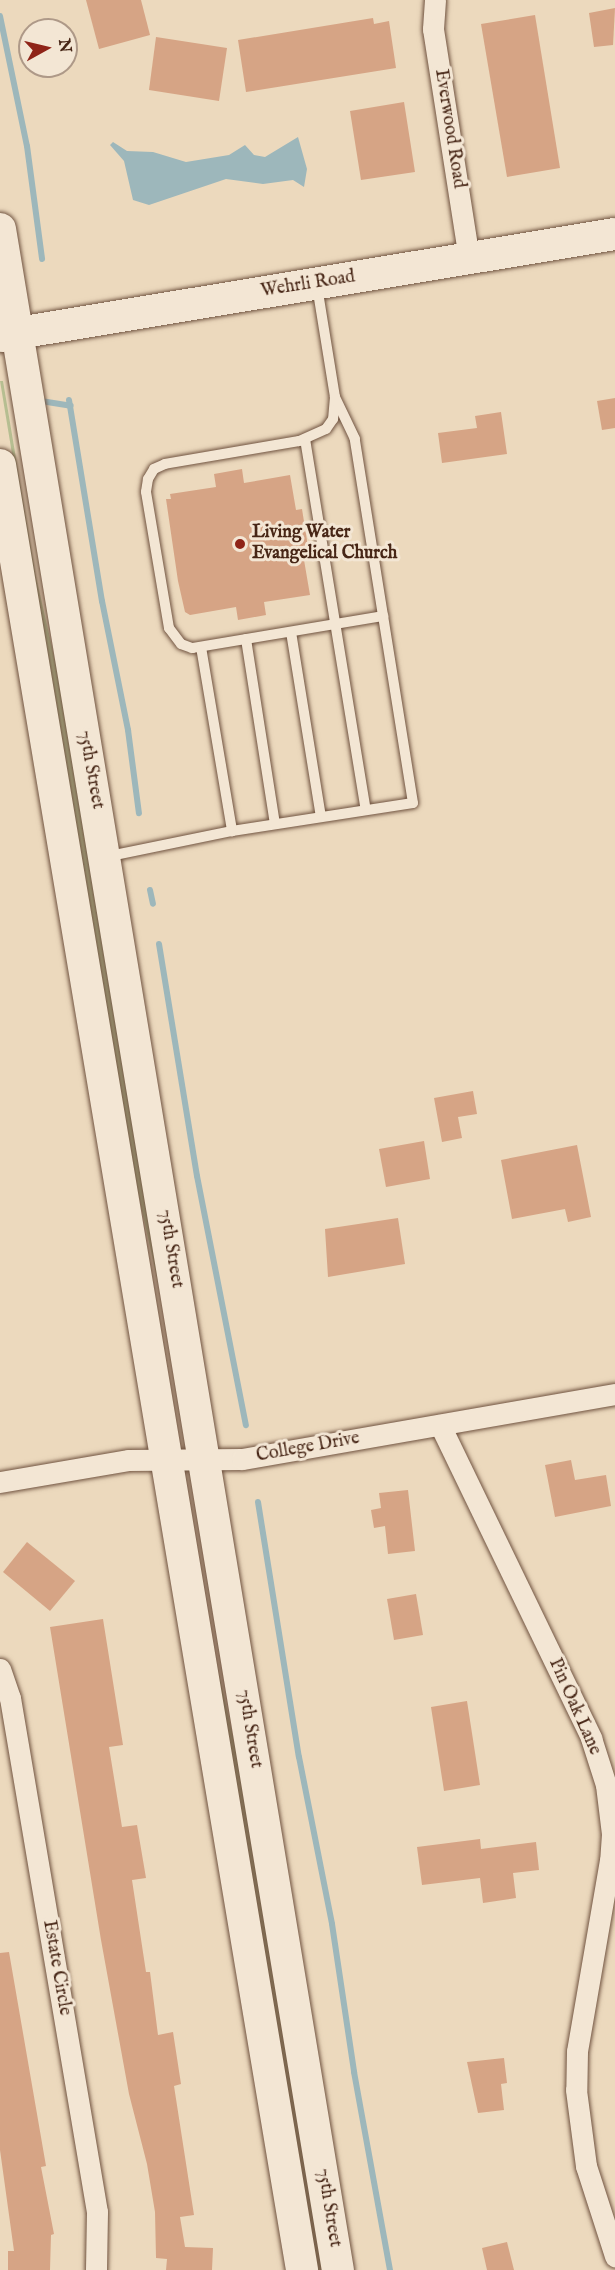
<!DOCTYPE html>
<style>
body{margin:0}
#map{position:relative;width:615px;height:2270px;overflow:hidden;background:#ecd9bd;font-family:"IM FELL English",serif}
div>[style]{position:absolute}
[style*='--x']{left:calc(var(--x)*1px);top:calc(var(--y)*1px);width:calc(var(--w)*1px);rotate:calc(var(--a)*1deg)}
.green>*{inset:0;background:#b7bf92}
.water>*{inset:0;background:#9db7bb}
.stream>*{height:6px;margin:-3px;padding:0 3px;transform-origin:3px;border-radius:3px;background:#9db7bb}
.building>*{inset:0;background:#d6a485}
.roads{filter:drop-shadow(0 0 2px #705340) drop-shadow(0 0 2px #705340)}
.service>*{height:10px;margin:-5px;padding:0 5px;transform-origin:5px;border-radius:5px;background:#f3e6d4}
.minor>*{height:21px;margin:-10.5px;padding:0 10.5px;transform-origin:10.5px;border-radius:10.5px;background:#f3e6d4}
.secondary>*{height:32px;margin:-16px;padding:0 16px;transform-origin:16px;border-radius:16px;background:#f3e6d4}
.dots>*{width:16px;height:16px;translate:-50% -50%;box-sizing:border-box;border:3px solid #f3e6d4;border-radius:50%}
span{translate:-50% -50%;white-space:nowrap;text-align:center;line-height:1.15;-webkit-text-stroke:6px #f3e6d4;paint-order:stroke}
.street-label{font-size:18px;color:#472616}
.poi-label{font-size:18px;color:#472616;font-weight:700}
.left{translate:0 -50%;text-align:left}
.north{position:absolute;left:18px;top:18px;width:60px;height:60px;box-sizing:border-box;background:#f3e6d4;border:2px solid #ae9988;border-radius:50%;rotate:82deg;font-size:16px;font-weight:700;line-height:24px;text-align:center;color:#472616}
.north::after{content:'';display:block;margin:auto;width:21px;height:27px;background:#8f2418;clip-path:polygon(50% 0,100% 100%,50% 72%,0 100%)}
</style>
<div id="map">
<div class="green">
<div style="clip-path:polygon(0 381px,3px 381px,36px 577px,74px 743px,162px 1300px,122px 1122px)"></div>
<div style="clip-path:polygon(212px 1643px,252px 1821px,326px 2270px,315px 2270px)"></div>
</div>
<div class="water">
<div style="clip-path:polygon(298px 137px,307px 169px,304px 187px,293px 180px,263px 184px,226px 179px,149px 205px,133px 200px,124px 161px,110px 145px,113px 142px,127px 151px,153px 152px,186px 162px,229px 155px,245px 145px,254px 155px,265px 157px)"></div>
</div>
<div class="stream">
<div style="--x:0;--y:16;--w:133;--a:78.3"></div>
<div style="--x:27;--y:146;--w:114;--a:82.4"></div>
<div style="--x:69;--y:400;--w:204;--a:80.7"></div>
<div style="--x:102;--y:601;--w:132;--a:78.6"></div>
<div style="--x:128;--y:730;--w:84;--a:82.5"></div>
<div style="--x:41;--y:401;--w:30;--a:9"></div>
<div style="--x:150;--y:890;--w:14;--a:78"></div>
<div style="--x:159;--y:944;--w:235;--a:80.7"></div>
<div style="--x:197;--y:1176;--w:254;--a:78.9"></div>
<div style="--x:258;--y:1502;--w:258;--a:80.9"></div>
<div style="--x:299;--y:1757;--w:170;--a:78.8"></div>
<div style="--x:332;--y:1924;--w:150;--a:81.5"></div>
<div style="--x:354;--y:2072;--w:201;--a:79.7"></div>
</div>
<div class="building">
<div style="clip-path:polygon(86px 0,141px 0,150px 35px,99px 49px)"></div>
<div style="clip-path:polygon(615px 8px,613px 45px,594px 47px,589px 13px)"></div>
<div style="clip-path:polygon(535px 15px,560px 168px,507px 177px,481px 24px)"></div>
<div style="clip-path:polygon(373px 18px,374px 24px,389px 21px,396px 68px,246px 92px,238px 40px)"></div>
<div style="clip-path:polygon(156px 37px,227px 48px,219px 101px,149px 90px)"></div>
<div style="clip-path:polygon(404px 102px,415px 172px,361px 180px,350px 111px)"></div>
<div style="clip-path:polygon(615px 398px,615px 428px,602px 430px,597px 401px)"></div>
<div style="clip-path:polygon(501px 412px,507px 454px,442px 463px,438px 433px,477px 428px,475px 416px)"></div>
<div style="clip-path:polygon(242px 469px,244px 483px,290px 475px,296px 510px,302px 509px,310px 559px,304px 560px,310px 595px,264px 602px,266px 615px,238px 620px,236px 607px,190px 615px,185px 612px,178px 581px,166px 499px,171px 499px,170px 494px,216px 487px,214px 474px)"></div>
<div style="clip-path:polygon(473px 1091px,477px 1114px,458px 1117px,462px 1138px,442px 1142px,434px 1098px)"></div>
<div style="clip-path:polygon(424px 1141px,430px 1179px,386px 1187px,379px 1149px)"></div>
<div style="clip-path:polygon(577px 1145px,591px 1217px,568px 1222px,565px 1209px,512px 1219px,501px 1160px)"></div>
<div style="clip-path:polygon(398px 1218px,405px 1264px,328px 1277px,325px 1229px)"></div>
<div style="clip-path:polygon(571px 1460px,575px 1480px,606px 1475px,611px 1506px,555px 1517px,545px 1465px)"></div>
<div style="clip-path:polygon(408px 1490px,415px 1551px,388px 1554px,385px 1526px,374px 1528px,371px 1510px,381px 1508px,379px 1493px)"></div>
<div style="clip-path:polygon(27px 1542px,75px 1581px,50px 1611px,3px 1572px)"></div>
<div style="clip-path:polygon(416px 1594px,423px 1635px,394px 1640px,387px 1599px)"></div>
<div style="clip-path:polygon(103px 1619px,123px 1745px,109px 1747px,122px 1827px,137px 1825px,146px 1878px,132px 1880px,146px 1972px,150px 1972px,158px 2035px,173px 2032px,181px 2084px,174px 2086px,194px 2215px,180px 2217px,185px 2247px,213px 2248px,212px 2270px,166px 2270px,167px 2259px,156px 2258px,155px 2212px,147px 2164px,129px 2094px,101px 1940px,50px 1627px)"></div>
<div style="clip-path:polygon(467px 1701px,480px 1785px,444px 1791px,431px 1707px)"></div>
<div style="clip-path:polygon(480px 1839px,481px 1849px,536px 1842px,539px 1870px,513px 1873px,516px 1898px,483px 1903px,480px 1878px,422px 1885px,417px 1847px)"></div>
<div style="clip-path:polygon(9px 1952px,46px 2166px,41px 2167px,54px 2234px,51px 2235px,50px 2270px,8px 2270px,8px 2251px,14px 2251px,0 2150px,0 1953px)"></div>
<div style="clip-path:polygon(504px 2058px,507px 2083px,501px 2084px,504px 2110px,478px 2113px,467px 2062px)"></div>
<div style="clip-path:polygon(507px 2242px,514px 2270px,487px 2270px,482px 2248px)"></div>
</div>
<div class="roads">
<div class="service">
<div style="--x:317;--y:286;--w:112;--a:80.8"></div>
<div style="--x:335;--y:397;--w:22;--a:95"></div>
<div style="--x:333;--y:419;--w:12;--a:125"></div>
<div style="--x:326;--y:429;--w:30;--a:156"></div>
<div style="--x:299;--y:441;--w:136;--a:170.3"></div>
<div style="--x:165;--y:464;--w:12;--a:156"></div>
<div style="--x:154;--y:469;--w:12;--a:121"></div>
<div style="--x:148;--y:479;--w:13;--a:99"></div>
<div style="--x:146;--y:492;--w:138;--a:80.4"></div>
<div style="--x:169;--y:628;--w:20;--a:53"></div>
<div style="--x:181;--y:644;--w:12;--a:20"></div>
<div style="--x:192;--y:648;--w:194;--a:-9.5"></div>
<div style="--x:305;--y:439;--w:376;--a:80.7"></div>
<div style="--x:291;--y:632;--w:187;--a:80.8"></div>
<div style="--x:246;--y:639;--w:187;--a:81.1"></div>
<div style="--x:201;--y:647;--w:187;--a:80.4"></div>
<div style="--x:105;--y:857;--w:130;--a:-11.6"></div>
<div style="--x:232;--y:831;--w:183;--a:-8.8"></div>
<div style="--x:413;--y:803;--w:369;--a:-99.1"></div>
<div style="--x:355;--y:439;--w:47;--a:-115.5"></div>
</div>
<div class="minor">
<div style="--x:435;--y:0;--w:29;--a:94"></div>
<div style="--x:433;--y:29;--w:232;--a:81.1"></div>
<div style="--x:440;--y:1425;--w:348;--a:64.2"></div>
<div style="--x:591;--y:1738;--w:49;--a:72.3"></div>
<div style="--x:606;--y:1785;--w:49;--a:83"></div>
<div style="--x:612;--y:1834;--w:26;--a:94"></div>
<div style="--x:610;--y:1860;--w:194;--a:99.8"></div>
<div style="--x:577;--y:2051;--w:39;--a:91"></div>
<div style="--x:576;--y:2090;--w:77;--a:82.5"></div>
<div style="--x:586;--y:2166;--w:95;--a:72.1"></div>
<div style="--x:0;--y:1482;--w:131;--a:-9.7"></div>
<div style="--x:129;--y:1460;--w:113;--a:-0.5"></div>
<div style="--x:242;--y:1459;--w:379;--a:-9.9"></div>
<div style="--x:0;--y:1669;--w:31;--a:71"></div>
<div style="--x:10;--y:1698;--w:521;--a:80.39"></div>
<div style="--x:97;--y:2212;--w:58;--a:91"></div>
</div>
<div class="secondary">
<div style="--x:0;--y:229;--w:2069;--a:80.6"></div>
<div style="--x:0;--y:336;--w:623;--a:-9.42"></div>
<div style="--x:0;--y:465;--w:1830;--a:80.5"></div>
</div>
</div>
<div class="dots">
<div style="left:240px;top:544px;background:#8f2418"></div>
</div>
<div class="street-label">
<span style="left:449px;top:129px;rotate:81deg">Everwood Road</span>
<span style="left:308px;top:285px;rotate:-9deg">Wehrli Road</span>
<span style="left:90px;top:770px;rotate:80deg">75th Street</span>
<span style="left:170px;top:1249px;rotate:81deg">75th Street</span>
<span style="left:308px;top:1448px;rotate:-10deg">College Drive</span>
<span style="left:574px;top:1707px;rotate:66deg">Pin Oak Lane</span>
<span style="left:249px;top:1729px;rotate:81deg">75th Street</span>
<span style="left:56px;top:1968px;rotate:80deg">Estate Circle</span>
<span style="left:328px;top:2208px;rotate:81deg">75th Street</span>
</div>
<div class="poi-label">
<span class="left" style="left:252px;top:544px">Living Water<br>Evangelical Church</span>
</div>
<div class="north">N</div>
</div>
